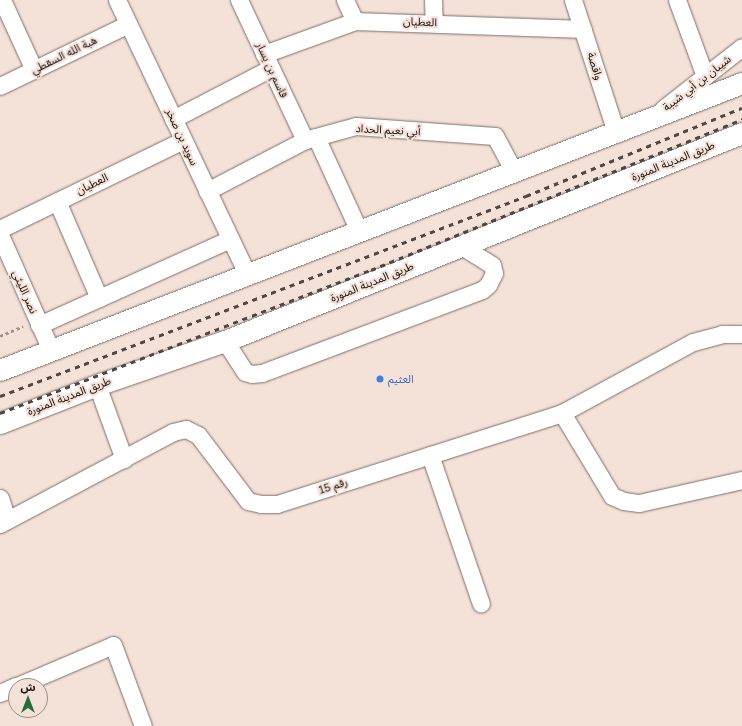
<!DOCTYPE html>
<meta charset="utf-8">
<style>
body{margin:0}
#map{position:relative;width:742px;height:726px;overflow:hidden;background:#f4e2d9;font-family:Helvetica,"Noto Sans Arabic",sans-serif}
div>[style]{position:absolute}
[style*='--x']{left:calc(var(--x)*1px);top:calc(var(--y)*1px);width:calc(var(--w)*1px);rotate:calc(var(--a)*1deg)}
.path>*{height:2.5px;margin-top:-1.25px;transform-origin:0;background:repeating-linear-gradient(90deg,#a0928c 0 3px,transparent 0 6px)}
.roads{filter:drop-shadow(0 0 1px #7f6e67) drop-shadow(0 0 1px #7f6e67)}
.minor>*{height:17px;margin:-8.5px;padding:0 8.5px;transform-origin:8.5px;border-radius:8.5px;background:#fff}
.major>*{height:21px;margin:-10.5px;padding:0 10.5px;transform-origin:10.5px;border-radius:10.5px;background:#fff}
.rail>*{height:3px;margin-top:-1.5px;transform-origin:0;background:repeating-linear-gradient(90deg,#504742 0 5px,transparent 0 10px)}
.dots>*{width:11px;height:11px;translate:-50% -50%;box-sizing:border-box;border:2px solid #f4e2d9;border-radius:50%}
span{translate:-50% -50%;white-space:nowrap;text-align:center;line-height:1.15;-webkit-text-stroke:4px #f4e2d9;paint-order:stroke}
.street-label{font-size:11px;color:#150f0c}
.shop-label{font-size:11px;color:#366cbe}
.left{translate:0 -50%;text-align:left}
.north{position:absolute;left:8px;top:678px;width:40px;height:40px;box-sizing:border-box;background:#f4e2d9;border:1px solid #9b8e87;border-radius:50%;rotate:0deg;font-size:11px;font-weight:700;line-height:16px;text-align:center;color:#150f0c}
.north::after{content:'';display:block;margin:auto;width:14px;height:18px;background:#296d37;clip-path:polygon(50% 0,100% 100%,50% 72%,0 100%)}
</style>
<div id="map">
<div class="path">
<div style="--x:0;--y:336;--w:25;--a:-23"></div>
</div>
<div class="roads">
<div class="minor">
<div style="--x:2;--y:0;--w:77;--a:65.4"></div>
<div style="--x:117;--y:0;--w:303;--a:64.6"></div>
<div style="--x:239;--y:0;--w:155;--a:64.8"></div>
<div style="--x:345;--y:0;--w:23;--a:65"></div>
<div style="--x:433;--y:0;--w:23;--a:88"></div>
<div style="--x:573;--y:0;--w:139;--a:72"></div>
<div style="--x:677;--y:0;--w:81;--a:69.8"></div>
<div style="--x:264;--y:54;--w:97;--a:-19.9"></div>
<div style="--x:355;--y:21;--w:228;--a:2"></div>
<div style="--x:0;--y:86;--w:142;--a:-25.8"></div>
<div style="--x:663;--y:109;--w:100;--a:-38.1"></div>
<div style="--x:173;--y:119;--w:110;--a:-27.5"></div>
<div style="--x:316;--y:137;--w:103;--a:65.4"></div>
<div style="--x:207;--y:191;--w:110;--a:-27.5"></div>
<div style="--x:305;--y:140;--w:53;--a:-15.4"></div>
<div style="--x:356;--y:126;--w:139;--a:4.1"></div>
<div style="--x:495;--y:136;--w:40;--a:62"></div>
<div style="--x:57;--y:201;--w:106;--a:66.6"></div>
<div style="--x:0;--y:229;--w:203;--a:-25.9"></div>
<div style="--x:0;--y:235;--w:126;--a:66.1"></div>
<div style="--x:39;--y:325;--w:209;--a:-24.2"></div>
<div style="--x:225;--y:341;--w:37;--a:57"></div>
<div style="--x:245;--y:372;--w:7;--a:16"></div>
<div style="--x:252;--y:374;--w:10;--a:-6"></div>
<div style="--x:262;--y:373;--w:235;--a:-20.7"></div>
<div style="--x:482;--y:290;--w:8;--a:-40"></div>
<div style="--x:488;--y:285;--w:13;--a:-63"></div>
<div style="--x:494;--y:273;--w:8;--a:-104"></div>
<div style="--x:492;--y:265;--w:36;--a:-148"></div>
<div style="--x:97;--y:385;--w:79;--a:70"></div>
<div style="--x:562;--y:413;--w:149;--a:-28.5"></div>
<div style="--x:693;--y:342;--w:30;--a:-15"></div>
<div style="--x:722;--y:334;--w:20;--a:0"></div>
<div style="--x:430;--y:455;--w:157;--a:71.1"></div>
<div style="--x:0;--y:498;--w:23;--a:72"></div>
<div style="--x:0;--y:524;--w:196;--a:-28"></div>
<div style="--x:173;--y:432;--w:13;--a:-13"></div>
<div style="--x:186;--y:429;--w:13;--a:27"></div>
<div style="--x:198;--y:435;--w:83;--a:52.9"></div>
<div style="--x:248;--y:501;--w:13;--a:13"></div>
<div style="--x:261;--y:504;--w:16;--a:0"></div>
<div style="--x:277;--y:504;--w:299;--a:-17.7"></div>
<div style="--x:562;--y:413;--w:97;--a:58.9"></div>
<div style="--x:612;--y:496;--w:13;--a:23"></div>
<div style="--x:624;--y:501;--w:15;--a:8"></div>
<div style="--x:639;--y:503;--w:106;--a:-12.6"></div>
<div style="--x:17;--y:686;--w:104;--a:-23.1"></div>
<div style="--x:113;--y:645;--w:86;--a:69.7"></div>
<div style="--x:0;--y:693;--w:17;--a:-24"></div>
</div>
<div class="major">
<div style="--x:0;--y:370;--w:796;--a:-21.15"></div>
<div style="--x:0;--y:423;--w:104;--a:-21.4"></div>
<div style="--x:97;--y:385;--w:135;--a:-19"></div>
<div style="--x:225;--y:341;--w:557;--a:-21.92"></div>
</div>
</div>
<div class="rail">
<div style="--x:0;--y:396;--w:563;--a:-20.82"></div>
<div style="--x:526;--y:196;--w:233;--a:-22.2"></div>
<div style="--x:0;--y:413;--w:398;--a:-21.1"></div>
<div style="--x:371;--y:270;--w:401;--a:-22.1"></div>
</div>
<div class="dots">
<div style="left:380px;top:379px;background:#3f7fe0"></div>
</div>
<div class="street-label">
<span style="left:420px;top:22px;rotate:2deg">العطيان</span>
<span style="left:64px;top:55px;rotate:-26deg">هبة الله السقطي</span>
<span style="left:595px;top:66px;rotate:72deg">واقصة</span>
<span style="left:272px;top:70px;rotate:65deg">قاسم بن يسار</span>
<span style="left:697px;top:83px;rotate:-38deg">شيبان بن أبي شيبة</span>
<span style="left:388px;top:130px;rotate:3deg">أبي نعيم الحداد</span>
<span style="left:182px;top:137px;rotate:65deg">سويد بن صخر</span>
<span style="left:673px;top:161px;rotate:-22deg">طريق المدينة المنورة</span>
<span style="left:92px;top:184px;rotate:-26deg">العطيان</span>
<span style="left:372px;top:282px;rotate:-22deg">طريق المدينة المنورة</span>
<span style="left:25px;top:292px;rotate:66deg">نصر الليثي</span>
<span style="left:69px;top:396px;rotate:-21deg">طريق المدينة المنورة</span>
<span style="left:333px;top:486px;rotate:-18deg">رقم 15</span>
</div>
<div class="shop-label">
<span class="left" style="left:388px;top:379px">العثيم</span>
</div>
<div class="north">ش</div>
</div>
